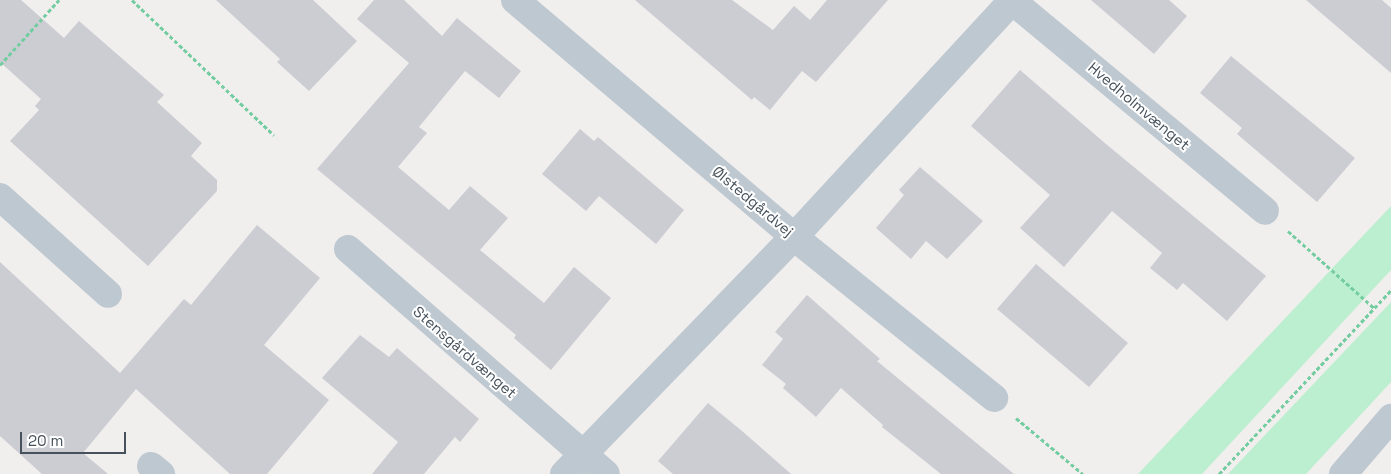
<!DOCTYPE html>
<meta charset="utf-8">
<style>
body{margin:0}
#map{position:relative;width:1391px;height:474px;overflow:hidden;background:#f1eeee;font-family:"Space Grotesk",sans-serif}
div>[style]{position:absolute}
[style*='--x']{left:calc(var(--x)*1px);top:calc(var(--y)*1px);width:calc(var(--w)*1px);rotate:calc(var(--a)*1deg)}
.green>*{inset:0;background:#bcefcf}
.building>*{inset:0;background:#cbcdd3}
.path>*{height:3px;margin-top:-1.5px;transform-origin:0;background:repeating-linear-gradient(90deg,#73cda0 0 4px,transparent 0 6.5px)}
.minor>*{height:28px;margin:-14px;padding:0 14px;transform-origin:14px;border-radius:14px;background:#bec8d0}
.tertiary>*{height:28px;margin:-14px;padding:0 14px;transform-origin:14px;border-radius:14px;background:#bec8d0}
span{translate:-50% -50%;white-space:nowrap;text-align:center;line-height:1.15;-webkit-text-stroke:4px #fff;paint-order:stroke}
.street-label{font-size:15px;color:#46515b}
.scale{position:absolute;left:20px;top:432px;width:106px;height:22px;box-sizing:border-box;border:2px solid #46515b;border-top:0;padding-left:6px;font-size:15px;line-height:18px;white-space:nowrap;color:#46515b;-webkit-text-stroke:4px #fff;paint-order:stroke}
</style>
<div id="map">
<div class="green">
<div style="clip-path:polygon(1391px 206px,1391px 270px,1202px 474px,1138px 474px)"></div>
<div style="clip-path:polygon(1391px 302px,1391px 382px,1306px 474px,1228px 474px)"></div>
</div>
<div class="building">
<div style="clip-path:polygon(0 0,21px 0,64px 38px,79px 21px,164px 95px,157px 102px,202px 143px,191px 156px,217px 180px,217px 191px,148px 266px,10px 141px,39px 110px,35px 106px,41px 99px,0 62px)"></div>
<div style="clip-path:polygon(216px 0,313px 0,357px 41px,309px 91px,277px 62px,280px 59px)"></div>
<div style="clip-path:polygon(374px 0,404px 0,442px 36px,457px 18px,521px 71px,499px 98px,465px 71px,419px 127px,427px 133px,398px 167px,449px 210px,470px 186px,508px 218px,480px 250px,544px 303px,574px 267px,611px 298px,551px 370px,514px 338px,516px 335px,317px 169px,409px 63px,357px 19px)"></div>
<div style="clip-path:polygon(635px 0,732px 0,773px 30px,794px 6px,810px 20px,827px 0,888px 0,816px 82px,802px 71px,770px 110px,754px 97px,752px 100px)"></div>
<div style="clip-path:polygon(1091px 0,1169px 0,1187px 16px,1154px 54px)"></div>
<div style="clip-path:polygon(1306px 0,1382px 0,1391px 8px,1391px 73px)"></div>
<div style="clip-path:polygon(1231px 56px,1355px 158px,1317px 202px,1237px 134px,1242px 128px,1200px 93px)"></div>
<div style="clip-path:polygon(1020px 70px,1106px 144px,1266px 276px,1227px 321px,1183px 283px,1177px 290px,1150px 268px,1162px 253px,1112px 211px,1064px 267px,1020px 228px,1050px 195px,971px 126px)"></div>
<div style="clip-path:polygon(580px 129px,594px 141px,598px 137px,684px 210px,656px 244px,599px 196px,586px 211px,542px 174px)"></div>
<div style="clip-path:polygon(920px 167px,983px 221px,947px 259px,926px 241px,911px 259px,876px 228px,904px 195px,899px 190px)"></div>
<div style="clip-path:polygon(257px 225px,320px 278px,264px 345px,329px 400px,267px 474px,230px 474px,136px 389px,83px 453px,108px 474px,42px 474px,0 436px,0 262px,120px 373px,184px 299px,191px 305px)"></div>
<div style="clip-path:polygon(1036px 264px,1128px 343px,1089px 387px,997px 309px)"></div>
<div style="clip-path:polygon(807px 295px,880px 359px,877px 361px,1014px 474px,941px 474px,882px 427px,883px 425px,841px 388px,816px 417px,783px 388px,786px 384px,762px 365px,783px 339px,775px 332px)"></div>
<div style="clip-path:polygon(360px 335px,389px 357px,397px 348px,479px 419px,460px 442px,455px 437px,424px 474px,372px 474px,398px 442px,322px 378px)"></div>
<div style="clip-path:polygon(708px 403px,742px 431px,791px 474px,673px 474px,658px 461px)"></div>
</div>
<div class="path">
<div style="--x:132;--y:0;--w:196;--a:43.6"></div>
<div style="--x:0;--y:65;--w:88;--a:-47.8"></div>
<div style="--x:1288;--y:231;--w:115;--a:41.8"></div>
<div style="--x:1016;--y:418;--w:87;--a:39.9"></div>
<div style="--x:1219;--y:474;--w:252;--a:-46.9"></div>
</div>
<div class="minor">
<div style="--x:515;--y:0;--w:366;--a:40.3"></div>
<div style="--x:794;--y:237;--w:257;--a:38.8"></div>
<div style="--x:1011;--y:0;--w:330;--a:39.7"></div>
<div style="--x:0;--y:197;--w:145;--a:41.9"></div>
<div style="--x:348;--y:249;--w:342;--a:41.1"></div>
<div style="--x:151;--y:466;--w:13;--a:39"></div>
<div style="--x:564;--y:474;--w:330;--a:-45.9"></div>
<div style="--x:794;--y:237;--w:323;--a:-47.3"></div>
</div>
<div class="tertiary">
<div style="--x:1343;--y:474;--w:74;--a:-49.4"></div>
</div>
<div class="street-label">
<span style="left:1139px;top:106px;rotate:40deg">Hvedholmvænget</span>
<span style="left:753px;top:201px;rotate:40deg">Ølstedgårdvej</span>
<span style="left:465px;top:352px;rotate:41deg">Stensgårdvænget</span>
</div>
<div class="scale">20 m</div>
</div>
